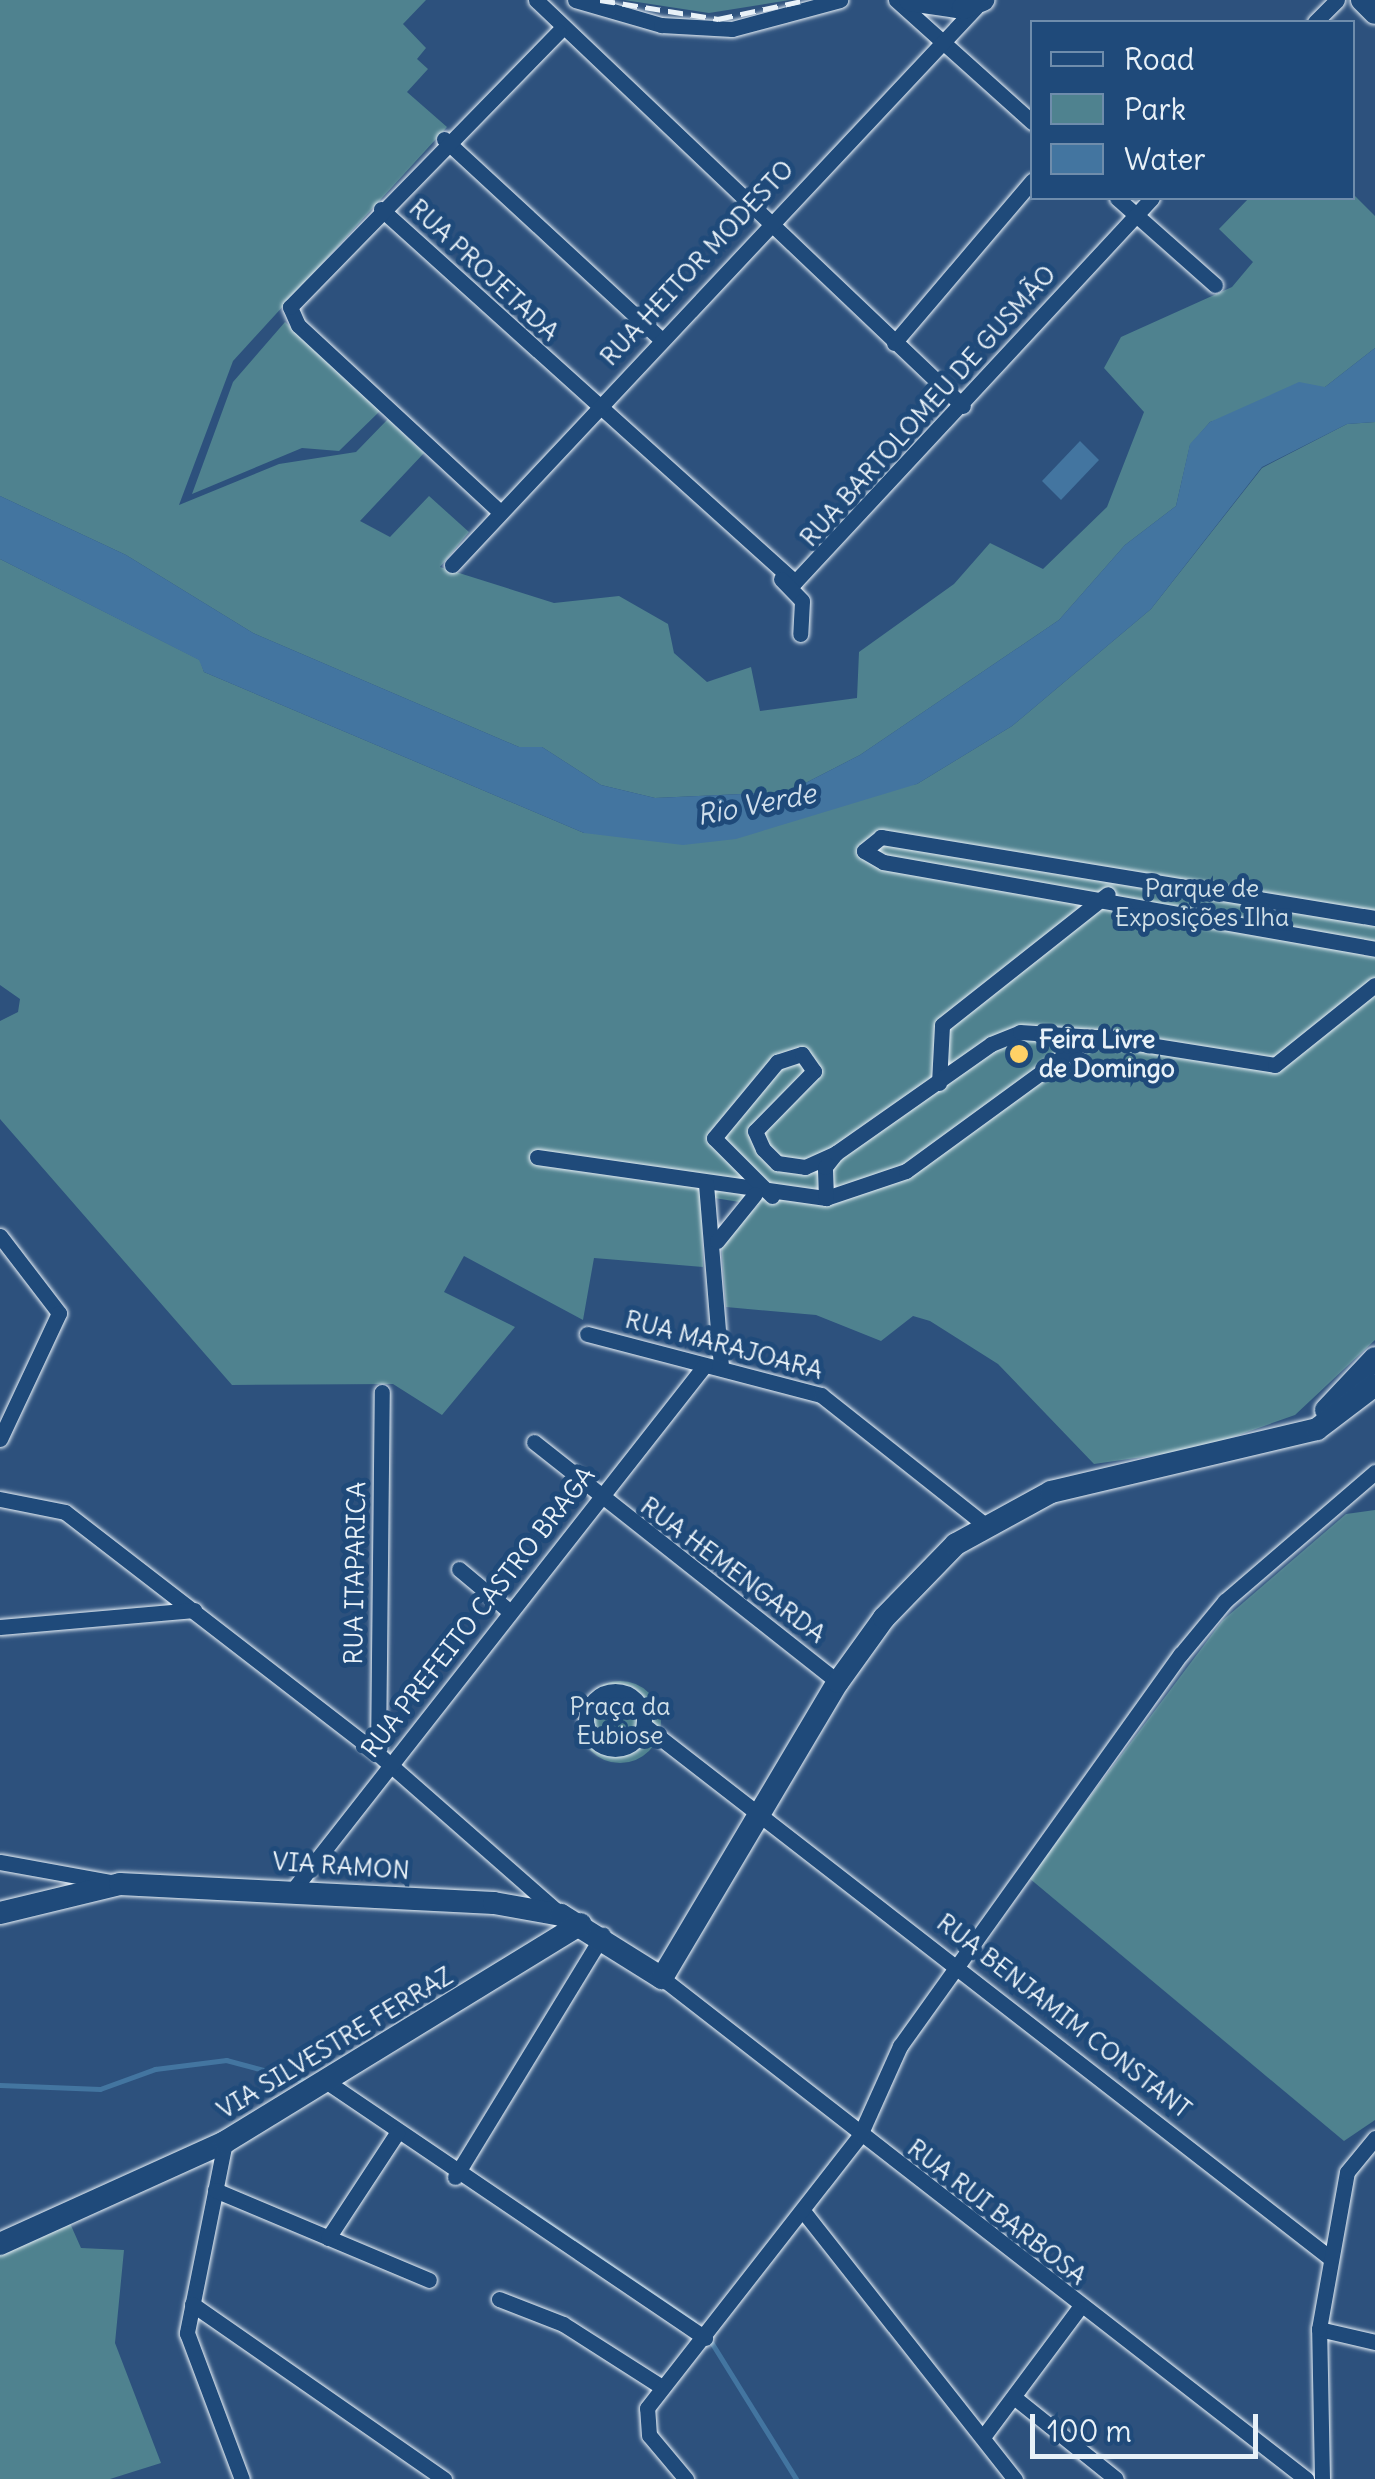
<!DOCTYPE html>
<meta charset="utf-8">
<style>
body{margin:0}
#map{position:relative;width:1375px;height:2479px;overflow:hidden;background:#2d517d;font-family:Delius,sans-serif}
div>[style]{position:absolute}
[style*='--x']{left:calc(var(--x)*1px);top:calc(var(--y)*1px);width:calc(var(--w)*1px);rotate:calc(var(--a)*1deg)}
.green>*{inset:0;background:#4f828f}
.round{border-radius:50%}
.water>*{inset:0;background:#4375a0}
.stream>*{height:5px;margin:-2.5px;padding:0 2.5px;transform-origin:2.5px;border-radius:2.5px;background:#4375a0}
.roads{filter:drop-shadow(0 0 2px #e8f1f8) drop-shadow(0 0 2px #e8f1f8)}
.street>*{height:15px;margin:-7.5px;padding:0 7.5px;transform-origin:7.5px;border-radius:7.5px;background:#1f4a7a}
.street>.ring{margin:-7.5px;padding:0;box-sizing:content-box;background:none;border:15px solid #1f4a7a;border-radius:50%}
.secondary>*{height:22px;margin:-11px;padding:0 11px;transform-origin:11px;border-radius:11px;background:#1f4a7a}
.rail>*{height:5px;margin-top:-2.5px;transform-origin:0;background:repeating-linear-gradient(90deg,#e8f1f8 0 15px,transparent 0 23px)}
.dots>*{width:28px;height:28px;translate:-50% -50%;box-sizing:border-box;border:5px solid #1f4a7a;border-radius:50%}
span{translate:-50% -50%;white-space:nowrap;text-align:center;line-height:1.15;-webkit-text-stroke:10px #1f4a7a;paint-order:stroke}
.street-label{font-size:25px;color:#e8f1f8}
.park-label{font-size:25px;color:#d1e0e8}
.poi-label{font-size:25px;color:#e8f1f8;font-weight:700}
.left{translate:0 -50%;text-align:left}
.water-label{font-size:28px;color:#cfdeeb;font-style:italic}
.legend{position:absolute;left:1030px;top:20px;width:325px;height:180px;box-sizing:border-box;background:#1f4a7a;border:2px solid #6f8dac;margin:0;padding:12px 18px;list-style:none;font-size:30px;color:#e8f1f8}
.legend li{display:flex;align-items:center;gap:20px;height:50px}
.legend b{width:50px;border:2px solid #6f8dac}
.scale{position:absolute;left:1030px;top:2414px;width:228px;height:45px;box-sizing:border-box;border:5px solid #e8f1f8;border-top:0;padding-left:12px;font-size:30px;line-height:35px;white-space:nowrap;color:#e8f1f8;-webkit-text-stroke:8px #1f4a7a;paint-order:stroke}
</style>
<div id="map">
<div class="green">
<div style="clip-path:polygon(0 0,426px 0,403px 24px,426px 48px,417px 59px,428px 69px,407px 92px,447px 127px,233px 361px,179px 505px,279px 464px,356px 452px,388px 419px,424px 453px,360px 521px,390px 537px,429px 496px,469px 532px,440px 567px,554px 603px,619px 596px,668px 624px,674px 653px,707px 682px,751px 667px,760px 711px,857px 698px,859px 652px,954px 584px,990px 543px,1043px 569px,1107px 507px,1144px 412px,1104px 368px,1121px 337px,1232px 287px,1253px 262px,1219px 229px,1249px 198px,1353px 194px,1375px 216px,1375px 348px,1325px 387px,1210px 422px,1190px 445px,1176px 506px,1125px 545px,1059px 620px,860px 755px,788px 792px,655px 798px,601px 785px,542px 747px,519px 747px,253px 633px,126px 555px,0 496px)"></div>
<div style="clip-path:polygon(624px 0,790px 0,709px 13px)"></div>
<div style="clip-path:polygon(285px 322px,380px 411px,339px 451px,302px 448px,192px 494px,233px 382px)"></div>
<div style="clip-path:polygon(1375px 422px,1375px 1340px,1295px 1415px,1199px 1449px,1094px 1464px,998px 1364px,930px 1321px,913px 1316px,881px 1341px,816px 1315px,726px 1307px,721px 1242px,758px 1205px,702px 1196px,703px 1267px,594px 1258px,583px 1320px,464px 1256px,444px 1292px,515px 1327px,442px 1415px,393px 1384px,232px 1385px,0 1119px,0 1021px,18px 1012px,20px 999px,0 985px,0 559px,200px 660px,204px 672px,584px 833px,917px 784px,1012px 726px,1151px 609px,1262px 468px,1347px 424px)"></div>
<div style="clip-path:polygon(1375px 1510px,1375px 2120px,1344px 2141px,1029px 1878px,1222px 1621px,1346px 1514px)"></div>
<div class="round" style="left:579px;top:1681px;width:82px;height:82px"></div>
<div style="clip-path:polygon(69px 2221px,81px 2248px,124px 2250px,115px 2343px,161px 2463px,110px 2479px,0 2479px,0 2250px)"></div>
</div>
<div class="water">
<div style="clip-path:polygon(1375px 348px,1375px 422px,1347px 424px,1262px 467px,1151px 609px,1012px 726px,917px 784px,736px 839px,683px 845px,584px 833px,204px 672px,199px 660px,0 559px,0 496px,126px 555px,253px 633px,519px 747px,542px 747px,601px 785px,655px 798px,788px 792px,860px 755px,1059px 620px,1125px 545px,1176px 506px,1190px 444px,1210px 422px,1299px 382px,1325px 387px)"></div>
<div style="clip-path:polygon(1080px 441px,1099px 460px,1061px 500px,1042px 481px)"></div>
</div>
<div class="stream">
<div style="--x:0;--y:2085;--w:100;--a:2.3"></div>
<div style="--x:100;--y:2089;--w:59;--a:-20"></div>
<div style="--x:155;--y:2069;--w:72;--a:-7.2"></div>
<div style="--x:226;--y:2060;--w:85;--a:15"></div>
<div style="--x:526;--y:2208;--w:203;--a:34.2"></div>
<div style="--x:708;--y:2337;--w:167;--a:58.2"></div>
</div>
<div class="roads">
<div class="street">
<div style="--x:536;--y:0;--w:589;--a:43.56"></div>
<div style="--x:575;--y:0;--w:90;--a:16.2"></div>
<div style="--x:661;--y:25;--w:71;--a:3.2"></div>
<div style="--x:732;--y:29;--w:112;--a:-15"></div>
<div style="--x:896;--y:0;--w:183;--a:41.9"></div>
<div style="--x:1315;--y:22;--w:31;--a:-45"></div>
<div style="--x:444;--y:139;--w:297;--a:42.7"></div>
<div style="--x:1117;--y:198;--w:131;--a:41.6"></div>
<div style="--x:381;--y:209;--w:557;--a:42.02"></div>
<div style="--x:795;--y:582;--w:524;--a:-47.09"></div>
<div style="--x:894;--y:343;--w:213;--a:-49.6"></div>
<div style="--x:500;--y:512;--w:275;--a:-137.2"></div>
<div style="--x:298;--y:325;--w:20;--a:-114"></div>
<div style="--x:290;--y:307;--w:385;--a:-45.7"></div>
<div style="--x:452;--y:565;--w:765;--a:-46.8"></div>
<div style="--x:781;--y:579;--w:30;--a:46"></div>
<div style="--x:802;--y:601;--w:33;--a:93"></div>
<div style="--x:1375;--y:918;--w:501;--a:-170.69"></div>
<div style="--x:881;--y:837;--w:22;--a:141"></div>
<div style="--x:864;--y:851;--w:22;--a:30"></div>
<div style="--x:883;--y:862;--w:500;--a:10"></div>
<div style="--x:939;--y:1083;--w:58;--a:-87"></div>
<div style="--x:942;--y:1025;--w:211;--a:-38.3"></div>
<div style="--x:537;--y:1157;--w:292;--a:8.1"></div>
<div style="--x:826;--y:1198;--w:84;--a:-18.6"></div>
<div style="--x:906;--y:1171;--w:214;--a:-36.1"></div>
<div style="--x:1079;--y:1045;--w:22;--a:-22"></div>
<div style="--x:1099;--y:1037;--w:178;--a:9"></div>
<div style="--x:1275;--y:1065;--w:128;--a:-38.7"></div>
<div style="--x:706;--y:1184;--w:185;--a:85.3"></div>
<div style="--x:772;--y:1196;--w:82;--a:-135"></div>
<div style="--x:714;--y:1138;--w:99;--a:-50.3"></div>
<div style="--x:777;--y:1062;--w:26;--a:-18"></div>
<div style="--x:802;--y:1054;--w:21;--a:55"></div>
<div style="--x:814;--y:1071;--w:84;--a:134.5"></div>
<div style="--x:755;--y:1131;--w:20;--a:66"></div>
<div style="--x:763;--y:1149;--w:20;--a:45"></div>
<div style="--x:777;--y:1163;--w:28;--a:8"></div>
<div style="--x:805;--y:1167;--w:34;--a:-24"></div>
<div style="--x:826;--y:1198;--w:31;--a:-92"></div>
<div style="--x:825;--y:1167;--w:18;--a:-52"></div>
<div style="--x:836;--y:1153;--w:189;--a:-35.1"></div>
<div style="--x:991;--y:1044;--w:31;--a:-22"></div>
<div style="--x:1020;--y:1032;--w:75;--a:3.8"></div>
<div style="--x:0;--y:1236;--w:97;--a:52.5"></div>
<div style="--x:59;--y:1313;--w:139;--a:115.1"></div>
<div style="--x:717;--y:1241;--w:60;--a:-51"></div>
<div style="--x:587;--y:1334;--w:242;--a:14.6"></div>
<div style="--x:821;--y:1395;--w:209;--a:38.4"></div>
<div style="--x:534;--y:1442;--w:387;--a:38.3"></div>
<div style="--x:0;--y:1499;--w:66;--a:11.3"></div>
<div style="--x:65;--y:1512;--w:396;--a:37.7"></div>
<div style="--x:378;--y:1754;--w:242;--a:41.3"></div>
<div style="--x:459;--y:1569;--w:65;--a:40"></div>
<div style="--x:0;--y:1627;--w:195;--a:-5"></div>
<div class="ring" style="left:586px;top:1691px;width:43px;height:43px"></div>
<div style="--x:645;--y:1726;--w:867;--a:37.83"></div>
<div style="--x:378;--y:1754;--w:362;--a:-89.4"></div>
<div style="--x:0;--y:1862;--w:113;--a:10.2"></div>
<div style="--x:293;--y:1890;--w:667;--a:-51.88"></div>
<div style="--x:662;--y:1978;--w:816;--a:37.88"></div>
<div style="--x:330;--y:2084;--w:453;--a:34.1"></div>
<div style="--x:225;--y:2142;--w:195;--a:101.3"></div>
<div style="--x:187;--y:2333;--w:156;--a:69.4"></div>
<div style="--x:455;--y:2177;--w:284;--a:-58.6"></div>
<div style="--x:215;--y:2190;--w:232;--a:22.8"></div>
<div style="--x:803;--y:2211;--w:342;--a:51.7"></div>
<div style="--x:328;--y:2238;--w:126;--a:-56.7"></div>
<div style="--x:499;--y:2299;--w:69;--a:21.3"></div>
<div style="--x:563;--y:2324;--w:117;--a:32.5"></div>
<div style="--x:192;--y:2304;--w:307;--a:34.8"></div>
<div style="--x:1319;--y:2329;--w:57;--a:13.1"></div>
<div style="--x:1015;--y:2398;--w:129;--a:38.7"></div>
<div style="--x:983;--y:2437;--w:161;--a:-53.3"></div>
<div style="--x:686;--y:2479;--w:57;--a:-130.1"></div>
<div style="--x:649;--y:2435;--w:27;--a:-94"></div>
<div style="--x:647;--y:2408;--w:346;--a:-52"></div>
<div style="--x:860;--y:2135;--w:98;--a:-65.8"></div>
<div style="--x:900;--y:2046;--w:482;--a:-54.4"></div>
<div style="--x:1181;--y:1654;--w:69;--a:-50.3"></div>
<div style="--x:1225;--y:1601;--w:198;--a:-40.7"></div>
<div style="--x:1322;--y:2479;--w:150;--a:-91.1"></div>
<div style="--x:1319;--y:2329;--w:159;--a:-79.9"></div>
<div style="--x:1347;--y:2172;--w:44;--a:-50.5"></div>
</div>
<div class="secondary">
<div style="--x:910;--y:0;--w:54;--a:8.6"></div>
<div style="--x:963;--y:8;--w:22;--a:-22"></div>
<div style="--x:1362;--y:0;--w:18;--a:45"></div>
<div style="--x:1326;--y:1410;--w:71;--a:-46.7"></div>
<div style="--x:0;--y:1913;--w:123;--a:-13.6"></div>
<div style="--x:120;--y:1884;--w:374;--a:2.9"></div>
<div style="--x:494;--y:1903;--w:68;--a:10.2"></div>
<div style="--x:561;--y:1915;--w:119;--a:32"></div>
<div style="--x:662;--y:1978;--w:344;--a:-59.3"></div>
<div style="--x:838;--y:1682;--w:79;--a:-54.3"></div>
<div style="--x:884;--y:1618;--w:103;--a:-45.8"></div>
<div style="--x:956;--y:1544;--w:108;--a:-28.7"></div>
<div style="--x:1051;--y:1492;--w:273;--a:-13.3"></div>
<div style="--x:1317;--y:1429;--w:73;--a:-37.2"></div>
<div style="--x:0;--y:2244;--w:247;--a:-24.4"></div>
<div style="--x:225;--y:2142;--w:417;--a:-31.5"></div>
</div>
</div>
<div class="rail">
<div style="--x:600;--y:0;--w:120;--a:9.1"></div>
<div style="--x:718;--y:19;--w:91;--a:-12.1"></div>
</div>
<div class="dots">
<div style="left:1019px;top:1054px;background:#ffd166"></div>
</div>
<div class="street-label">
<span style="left:697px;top:263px;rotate:-47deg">RUA HEITOR MODESTO</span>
<span style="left:484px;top:270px;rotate:43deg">RUA PROJETADA</span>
<span style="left:928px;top:406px;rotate:-48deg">RUA BARTOLOMEU DE GUSMÃO</span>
<span style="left:724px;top:1345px;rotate:15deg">RUA MARAJOARA</span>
<span style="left:733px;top:1570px;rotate:37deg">RUA HEMENGARDA</span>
<span style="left:355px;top:1573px;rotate:-89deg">RUA ITAPARICA</span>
<span style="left:478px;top:1612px;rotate:-52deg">RUA PREFEITO CASTRO BRAGA</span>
<span style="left:341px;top:1866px;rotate:4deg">VIA RAMON</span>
<span style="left:1064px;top:2016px;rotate:38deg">RUA BENJAMIM CONSTANT</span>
<span style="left:335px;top:2043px;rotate:-31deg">VIA SILVESTRE FERRAZ</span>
<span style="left:997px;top:2212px;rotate:38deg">RUA RUI BARBOSA</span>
</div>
<div class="park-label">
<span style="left:1202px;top:903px">Parque de<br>Exposições Ilha</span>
<span style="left:620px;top:1721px">Praça da<br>Eubiose</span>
</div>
<div class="poi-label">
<span class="left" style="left:1039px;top:1054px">Feira Livre<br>de Domingo</span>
</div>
<div class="water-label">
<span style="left:756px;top:804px;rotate:-11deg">Rio Verde</span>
</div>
<ul class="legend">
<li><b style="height:12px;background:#1f4a7a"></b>Road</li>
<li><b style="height:28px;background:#4f828f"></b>Park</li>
<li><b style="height:28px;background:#4375a0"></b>Water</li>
</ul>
<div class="scale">100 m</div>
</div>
